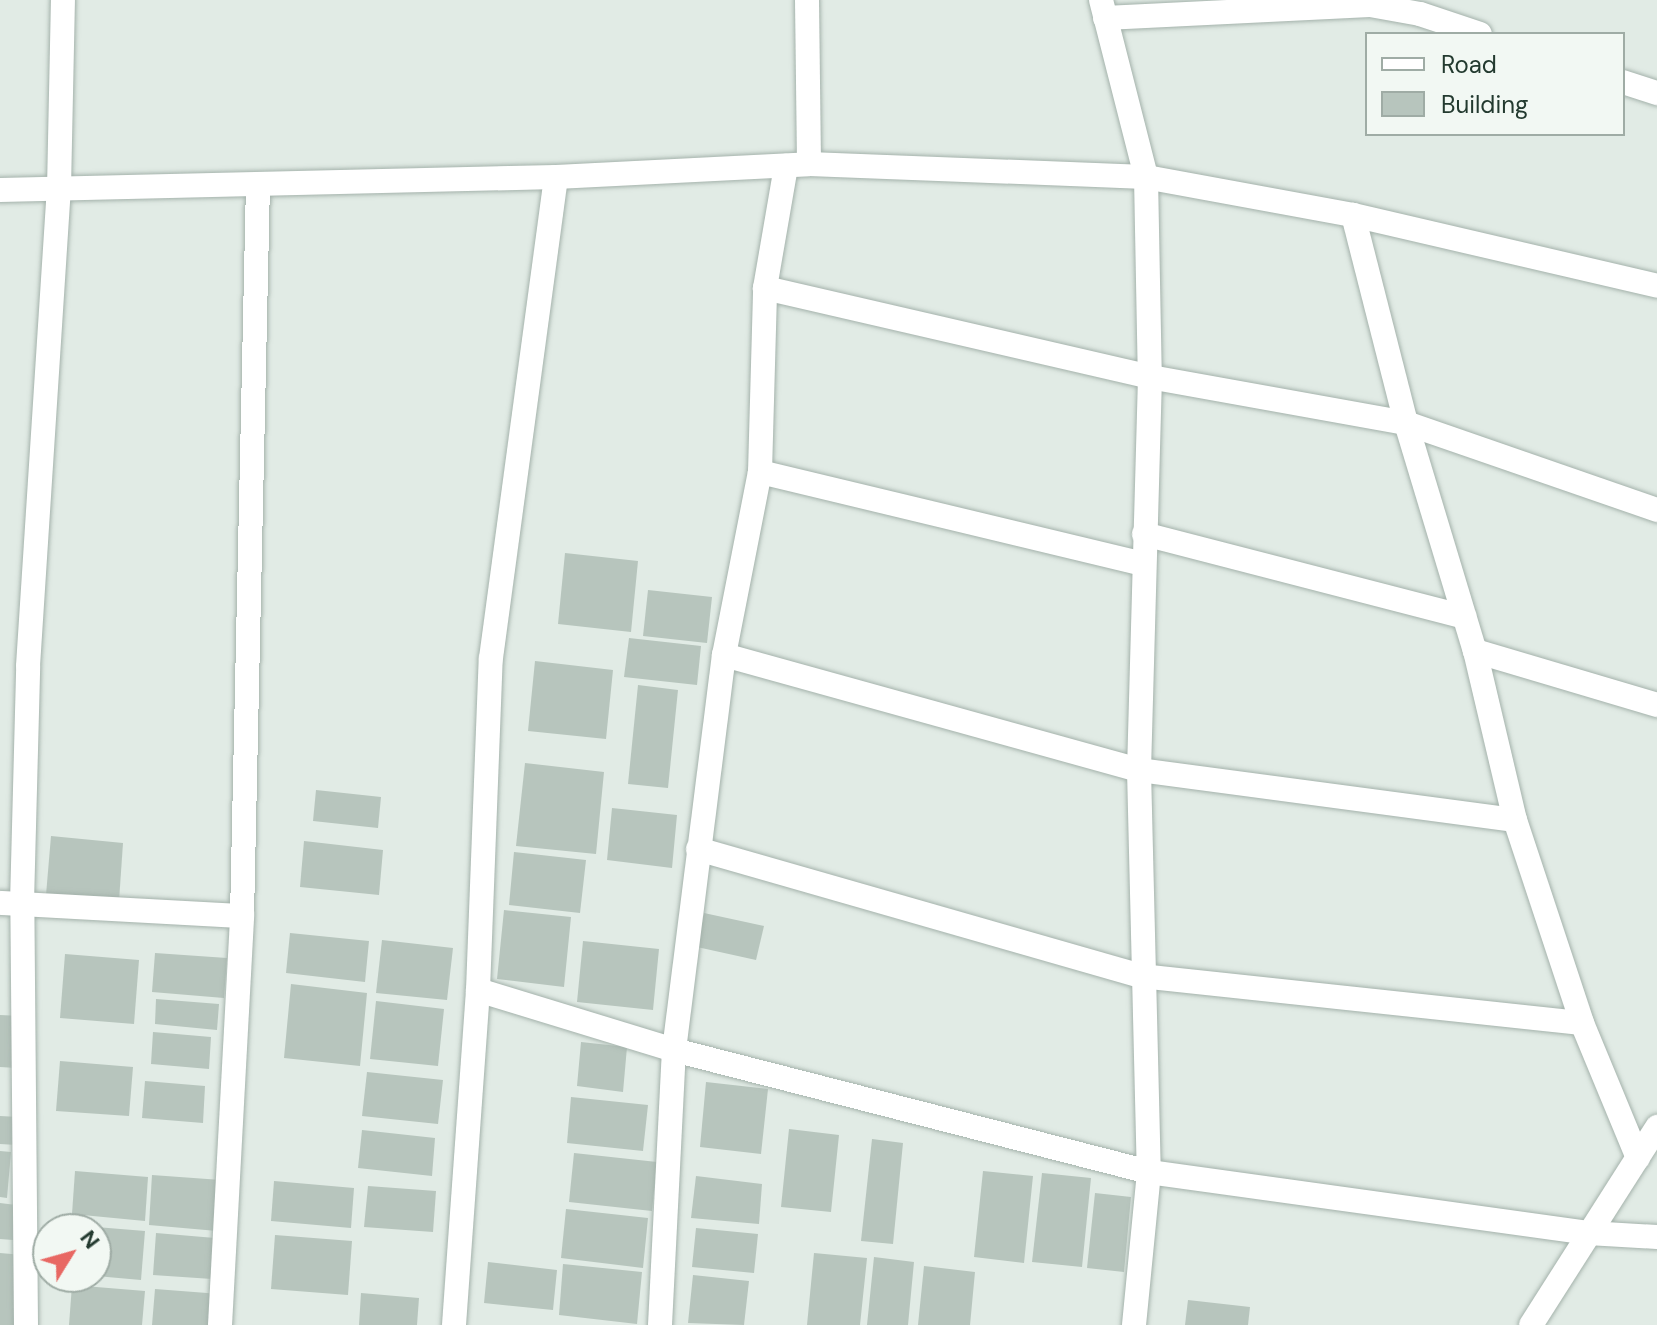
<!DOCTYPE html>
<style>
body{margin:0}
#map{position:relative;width:1657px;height:1325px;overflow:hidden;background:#e1ebe5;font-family:"DM Sans",sans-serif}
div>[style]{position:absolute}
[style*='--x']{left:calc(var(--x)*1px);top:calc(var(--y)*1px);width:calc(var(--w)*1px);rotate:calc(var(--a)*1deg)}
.building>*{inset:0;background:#b7c5bd}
.roads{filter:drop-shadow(0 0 2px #a4b2ab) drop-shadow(0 0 2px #a4b2ab)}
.minor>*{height:24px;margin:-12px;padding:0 12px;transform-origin:12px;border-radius:12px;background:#fff}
.tertiary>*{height:24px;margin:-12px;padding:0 12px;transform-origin:12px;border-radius:12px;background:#fff}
span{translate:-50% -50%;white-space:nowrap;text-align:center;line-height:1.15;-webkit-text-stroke:7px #f2f8f3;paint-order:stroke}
.legend{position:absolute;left:1365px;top:32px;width:260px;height:104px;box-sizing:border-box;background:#f2f8f3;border:2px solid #9faca5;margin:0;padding:10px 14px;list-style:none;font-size:24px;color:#233a2f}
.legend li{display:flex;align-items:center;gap:16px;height:40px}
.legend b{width:40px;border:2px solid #9faca5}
.north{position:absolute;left:32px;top:1213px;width:80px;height:80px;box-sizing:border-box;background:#f2f8f3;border:2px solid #9faca5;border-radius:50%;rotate:53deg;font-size:22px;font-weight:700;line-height:32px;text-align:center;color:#233a2f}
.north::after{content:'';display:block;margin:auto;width:28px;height:36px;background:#e86863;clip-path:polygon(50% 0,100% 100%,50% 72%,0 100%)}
</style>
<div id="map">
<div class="building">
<div style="clip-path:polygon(565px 553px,638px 561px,631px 632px,558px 624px)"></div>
<div style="clip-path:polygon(648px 590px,712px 597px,707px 643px,643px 636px)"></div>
<div style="clip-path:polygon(629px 638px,701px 646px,697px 685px,624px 677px)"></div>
<div style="clip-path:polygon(535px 661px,613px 670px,606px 739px,528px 731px)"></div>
<div style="clip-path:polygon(638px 685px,678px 690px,668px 788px,628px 784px)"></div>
<div style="clip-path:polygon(525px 763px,604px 772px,596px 854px,516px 846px)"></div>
<div style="clip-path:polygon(316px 790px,381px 797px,378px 828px,313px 821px)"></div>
<div style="clip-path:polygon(612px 808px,677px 815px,672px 868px,607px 860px)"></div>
<div style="clip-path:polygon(51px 836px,123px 843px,119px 901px,46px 895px)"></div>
<div style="clip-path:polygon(304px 841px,383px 850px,379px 895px,300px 887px)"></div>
<div style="clip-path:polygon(514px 852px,586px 860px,580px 913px,509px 905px)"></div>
<div style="clip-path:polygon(504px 910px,571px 917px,564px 987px,497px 979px)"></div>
<div style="clip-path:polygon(704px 913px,764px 926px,756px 960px,697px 947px)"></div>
<div style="clip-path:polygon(290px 933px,369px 941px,365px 982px,286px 973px)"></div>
<div style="clip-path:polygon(382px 940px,453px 948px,447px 1000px,376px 993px)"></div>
<div style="clip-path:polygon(583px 941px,659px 949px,653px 1010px,577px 1002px)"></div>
<div style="clip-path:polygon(155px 953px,227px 958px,224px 998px,152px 992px)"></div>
<div style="clip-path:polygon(65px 954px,139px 960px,134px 1024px,60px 1018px)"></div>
<div style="clip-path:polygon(291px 984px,367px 993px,360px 1066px,284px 1058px)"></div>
<div style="clip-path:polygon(156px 999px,219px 1004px,217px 1030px,155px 1024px)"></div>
<div style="clip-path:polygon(376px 1001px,444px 1009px,438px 1066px,370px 1059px)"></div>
<div style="clip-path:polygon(0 1015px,21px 1016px,17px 1068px,0 1067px)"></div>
<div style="clip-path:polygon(153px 1032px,211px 1037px,209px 1069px,151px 1064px)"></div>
<div style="clip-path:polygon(581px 1042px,627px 1047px,623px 1092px,577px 1086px)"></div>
<div style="clip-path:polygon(60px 1061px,133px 1067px,129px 1116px,56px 1111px)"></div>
<div style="clip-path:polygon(367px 1072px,443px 1080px,438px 1124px,362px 1116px)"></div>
<div style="clip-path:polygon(145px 1081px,205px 1086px,203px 1123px,142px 1118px)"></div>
<div style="clip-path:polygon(706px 1082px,768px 1089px,761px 1154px,700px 1147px)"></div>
<div style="clip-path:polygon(571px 1097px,648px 1105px,643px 1151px,567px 1143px)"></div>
<div style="clip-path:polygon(0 1116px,19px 1117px,17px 1145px,0 1144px)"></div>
<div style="clip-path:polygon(789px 1129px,839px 1135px,831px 1212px,781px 1207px)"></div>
<div style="clip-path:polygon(362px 1130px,435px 1138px,432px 1176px,358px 1168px)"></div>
<div style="clip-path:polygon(872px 1139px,903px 1143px,893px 1244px,861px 1241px)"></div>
<div style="clip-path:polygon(0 1151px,11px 1152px,7px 1198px,0 1197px)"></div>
<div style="clip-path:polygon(574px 1153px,657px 1162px,652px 1211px,569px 1202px)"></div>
<div style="clip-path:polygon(75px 1171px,148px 1177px,145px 1221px,72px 1214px)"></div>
<div style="clip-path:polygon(983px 1171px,1033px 1176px,1024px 1263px,974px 1257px)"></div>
<div style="clip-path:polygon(1042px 1173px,1091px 1178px,1082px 1267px,1032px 1262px)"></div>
<div style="clip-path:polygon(152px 1175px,221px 1180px,217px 1231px,149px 1225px)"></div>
<div style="clip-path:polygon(696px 1176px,762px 1184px,759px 1224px,691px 1218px)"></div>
<div style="clip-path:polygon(274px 1181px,354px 1188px,351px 1228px,271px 1221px)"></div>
<div style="clip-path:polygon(368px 1186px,436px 1191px,433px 1232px,364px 1227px)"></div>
<div style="clip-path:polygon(1095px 1193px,1131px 1197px,1124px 1272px,1087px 1268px)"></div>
<div style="clip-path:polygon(0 1203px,16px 1205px,13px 1240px,0 1239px)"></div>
<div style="clip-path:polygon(566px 1209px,648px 1218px,643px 1268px,561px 1258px)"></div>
<div style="clip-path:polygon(96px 1227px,145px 1231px,141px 1280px,96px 1276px)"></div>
<div style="clip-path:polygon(696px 1228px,758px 1234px,754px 1273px,692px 1267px)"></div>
<div style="clip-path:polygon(156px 1233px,215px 1238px,212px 1279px,153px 1275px)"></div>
<div style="clip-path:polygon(275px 1235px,352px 1241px,348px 1295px,271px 1289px)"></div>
<div style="clip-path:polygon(0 1253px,23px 1255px,18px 1325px,0 1325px)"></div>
<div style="clip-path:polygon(814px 1253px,867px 1258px,860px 1325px,807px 1325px)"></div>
<div style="clip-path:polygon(874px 1257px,914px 1262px,908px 1325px,867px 1325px)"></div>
<div style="clip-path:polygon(488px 1262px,557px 1270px,553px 1310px,484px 1303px)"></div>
<div style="clip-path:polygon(563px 1264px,642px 1272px,637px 1324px,559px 1315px)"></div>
<div style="clip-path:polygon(924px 1266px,975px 1272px,970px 1325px,918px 1325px)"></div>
<div style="clip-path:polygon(693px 1275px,749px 1281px,744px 1325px,688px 1323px)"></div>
<div style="clip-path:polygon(72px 1285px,145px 1291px,142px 1325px,69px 1325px)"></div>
<div style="clip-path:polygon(155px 1289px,220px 1294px,217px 1325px,152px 1325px)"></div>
<div style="clip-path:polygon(361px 1293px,419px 1298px,417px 1325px,359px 1325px)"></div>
<div style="clip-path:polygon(1188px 1300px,1250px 1307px,1248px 1325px,1185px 1325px)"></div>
</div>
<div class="roads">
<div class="minor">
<div style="--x:807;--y:0;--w:164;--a:89.3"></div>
<div style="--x:1105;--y:18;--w:265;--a:-2.8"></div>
<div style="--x:1370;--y:5;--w:51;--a:10.2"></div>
<div style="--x:1420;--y:14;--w:63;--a:18.4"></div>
<div style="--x:1623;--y:82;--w:36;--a:18"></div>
<div style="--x:0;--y:190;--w:556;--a:-1.34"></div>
<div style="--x:556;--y:177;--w:253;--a:-2.9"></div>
<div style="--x:809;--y:164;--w:337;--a:2.2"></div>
<div style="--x:1146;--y:177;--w:210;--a:10.4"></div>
<div style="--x:1353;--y:215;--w:312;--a:13.1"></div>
<div style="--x:1353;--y:215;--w:215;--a:75.7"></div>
<div style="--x:1406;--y:423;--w:238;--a:73.2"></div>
<div style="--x:1475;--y:651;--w:174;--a:76.7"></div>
<div style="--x:1515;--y:820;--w:214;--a:71.7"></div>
<div style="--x:1582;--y:1023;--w:146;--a:67.5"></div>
<div style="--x:765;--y:288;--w:395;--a:13"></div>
<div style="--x:1150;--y:377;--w:260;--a:10.2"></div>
<div style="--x:1406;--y:423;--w:266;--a:19.1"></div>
<div style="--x:760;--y:472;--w:394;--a:13.5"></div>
<div style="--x:1144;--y:534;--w:331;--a:14.5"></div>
<div style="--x:1475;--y:651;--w:190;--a:16.5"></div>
<div style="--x:724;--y:655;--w:431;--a:15.5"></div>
<div style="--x:1139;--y:770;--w:379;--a:7.6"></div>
<div style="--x:698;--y:849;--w:461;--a:16"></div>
<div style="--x:1141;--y:976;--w:443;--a:6.1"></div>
<div style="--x:0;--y:903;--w:242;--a:3.1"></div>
<div style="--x:478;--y:990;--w:205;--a:17"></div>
<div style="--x:674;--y:1050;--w:490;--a:14.4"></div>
<div style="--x:1149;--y:1172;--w:443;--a:7.9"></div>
<div style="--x:1588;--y:1233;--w:69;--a:3.3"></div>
<div style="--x:26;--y:1325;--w:422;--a:-90.5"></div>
<div style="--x:22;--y:903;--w:237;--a:-88.5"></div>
<div style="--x:28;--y:666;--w:478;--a:-86.3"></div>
<div style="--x:59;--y:189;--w:189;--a:-88.8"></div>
<div style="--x:220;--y:1325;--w:410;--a:-86.9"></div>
<div style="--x:242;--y:916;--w:732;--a:-88.75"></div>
<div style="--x:454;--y:1325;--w:336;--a:-85.9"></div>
<div style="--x:478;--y:990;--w:332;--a:-87.8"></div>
<div style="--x:491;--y:658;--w:485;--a:-82.3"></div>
<div style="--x:660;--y:1325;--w:275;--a:-87.1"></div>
<div style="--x:674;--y:1050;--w:398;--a:-82.8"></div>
<div style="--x:724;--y:655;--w:187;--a:-78.9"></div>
<div style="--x:760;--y:472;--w:184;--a:-88.4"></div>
<div style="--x:765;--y:288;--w:124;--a:-80.2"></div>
</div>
<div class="tertiary">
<div style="--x:1101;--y:0;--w:183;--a:75.7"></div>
<div style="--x:1146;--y:177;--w:200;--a:88.9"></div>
<div style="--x:1150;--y:377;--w:393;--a:91.6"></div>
<div style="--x:1139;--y:770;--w:402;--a:88.6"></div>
<div style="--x:1149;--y:1172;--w:154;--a:95.6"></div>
<div style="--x:1531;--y:1325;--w:235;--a:-57.5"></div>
</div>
</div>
<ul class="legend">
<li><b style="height:10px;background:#fff"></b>Road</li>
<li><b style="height:22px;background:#b7c5bd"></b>Building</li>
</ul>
<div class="north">N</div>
</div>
